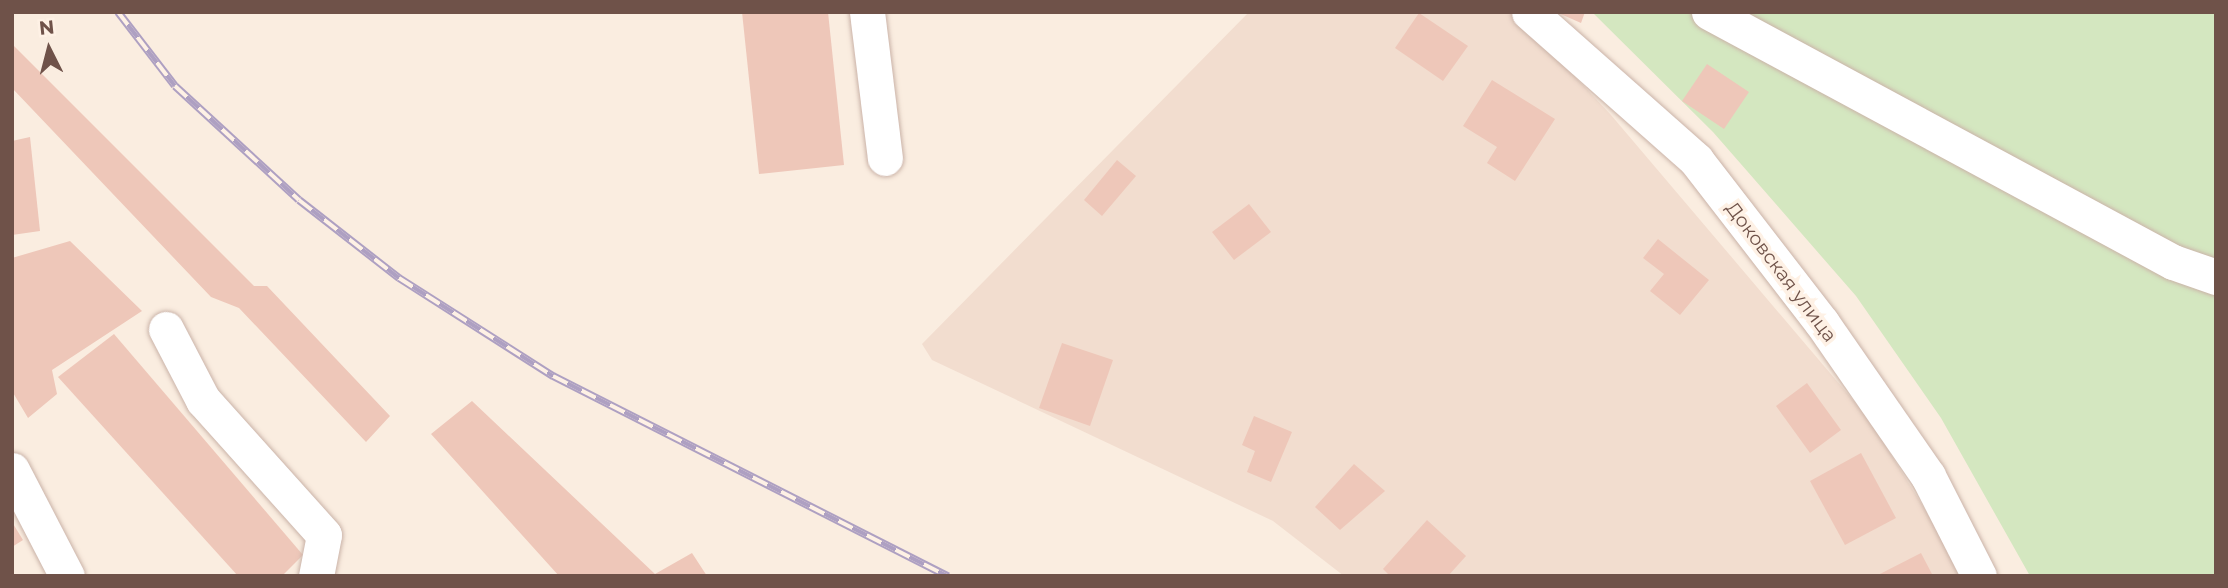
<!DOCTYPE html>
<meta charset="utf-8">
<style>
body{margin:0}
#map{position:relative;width:2228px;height:588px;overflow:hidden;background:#faede0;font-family:Montserrat,sans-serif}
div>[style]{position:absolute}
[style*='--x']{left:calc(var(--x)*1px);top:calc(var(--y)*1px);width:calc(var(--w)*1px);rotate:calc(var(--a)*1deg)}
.residential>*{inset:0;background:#f2ddcf}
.green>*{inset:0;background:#d4e7c0}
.building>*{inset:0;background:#eec7b9}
.roads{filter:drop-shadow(0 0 2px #cab3a8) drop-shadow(0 0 2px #cab3a8)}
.minor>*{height:35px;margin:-17.5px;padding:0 17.5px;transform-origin:17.5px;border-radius:17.5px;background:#fff}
.rail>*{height:8px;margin-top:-4px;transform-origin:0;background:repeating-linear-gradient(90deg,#fef1e5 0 16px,#aea0c2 0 32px);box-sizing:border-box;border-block:2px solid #aea0c2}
span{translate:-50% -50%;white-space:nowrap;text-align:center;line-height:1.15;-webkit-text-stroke:7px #fef1e5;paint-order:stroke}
.street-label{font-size:19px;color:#6f5249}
.frame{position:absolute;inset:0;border:14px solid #6f5249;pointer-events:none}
.north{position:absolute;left:14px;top:14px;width:70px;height:70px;-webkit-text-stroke:5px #fef1e5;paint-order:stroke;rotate:354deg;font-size:19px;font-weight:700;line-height:28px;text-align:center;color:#6f5249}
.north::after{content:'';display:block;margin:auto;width:24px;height:32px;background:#6f5249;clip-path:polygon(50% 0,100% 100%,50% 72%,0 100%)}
</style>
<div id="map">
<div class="residential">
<div style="clip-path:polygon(1249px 12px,1514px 12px,1611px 115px,1869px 419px,1966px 576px,1344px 576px,1273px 521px,932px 360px,922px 344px)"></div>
</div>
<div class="green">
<div style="clip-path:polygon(1592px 12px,2216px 12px,2216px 576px,2030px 576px,1941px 418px,1856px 296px,1713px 132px)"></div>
</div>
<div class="building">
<div style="clip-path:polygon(742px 12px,828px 12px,844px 165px,759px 174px)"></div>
<div style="clip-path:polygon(1556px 12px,1585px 12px,1581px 23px)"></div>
<div style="clip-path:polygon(1419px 13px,1468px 46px,1443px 81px,1395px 48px)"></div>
<div style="clip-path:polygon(12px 44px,254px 286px,267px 286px,390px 416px,366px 442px,239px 308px,211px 297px,12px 88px)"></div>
<div style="clip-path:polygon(1707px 64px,1749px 92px,1724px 129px,1682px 101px)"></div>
<div style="clip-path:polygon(1492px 80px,1555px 119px,1515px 181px,1487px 163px,1497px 147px,1463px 126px)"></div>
<div style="clip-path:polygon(30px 137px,40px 231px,12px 235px,12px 141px)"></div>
<div style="clip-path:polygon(1117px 160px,1136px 176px,1102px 216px,1084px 200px)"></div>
<div style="clip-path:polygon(1249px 204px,1271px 232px,1234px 260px,1212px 232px)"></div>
<div style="clip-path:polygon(1658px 239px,1709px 280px,1680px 315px,1650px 291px,1664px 274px,1643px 258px)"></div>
<div style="clip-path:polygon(70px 241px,142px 311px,52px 370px,57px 394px,28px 418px,12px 391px,12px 258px)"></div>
<div style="clip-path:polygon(114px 334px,303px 555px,282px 576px,238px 576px,58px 377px)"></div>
<div style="clip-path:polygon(1062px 343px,1113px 360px,1090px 426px,1039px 408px)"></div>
<div style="clip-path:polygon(1807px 383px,1841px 430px,1810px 453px,1776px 406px)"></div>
<div style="clip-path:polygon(472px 401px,655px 574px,692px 553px,707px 576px,559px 576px,431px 434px)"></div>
<div style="clip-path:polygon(1254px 416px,1292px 432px,1271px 482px,1247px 472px,1255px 451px,1242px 445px)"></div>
<div style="clip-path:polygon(1861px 453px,1896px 518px,1845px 545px,1810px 481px)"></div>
<div style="clip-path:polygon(1354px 464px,1385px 491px,1340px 530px,1315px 507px)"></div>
<div style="clip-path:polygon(1427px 520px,1466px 556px,1448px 576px,1390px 576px,1383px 569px)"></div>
<div style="clip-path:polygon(12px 522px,23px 540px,12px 547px)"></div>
<div style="clip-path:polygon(1921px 553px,1933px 576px,1876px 576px)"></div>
</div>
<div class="roads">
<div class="minor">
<div style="--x:867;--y:12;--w:147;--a:83"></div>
<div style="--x:1529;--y:12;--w:223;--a:41.5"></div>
<div style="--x:1696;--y:160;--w:206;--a:52.3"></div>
<div style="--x:1822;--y:323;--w:186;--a:55.3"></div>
<div style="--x:1928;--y:476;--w:112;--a:63"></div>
<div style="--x:1709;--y:12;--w:527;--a:28.32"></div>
<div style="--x:2173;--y:262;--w:46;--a:19.2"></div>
<div style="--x:166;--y:329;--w:80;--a:62.5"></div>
<div style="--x:203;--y:400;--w:181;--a:48.1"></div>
<div style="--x:324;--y:535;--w:42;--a:101"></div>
<div style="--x:12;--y:470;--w:119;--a:62.6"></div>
</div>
</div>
<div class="rail">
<div style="--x:118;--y:12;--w:93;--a:52.4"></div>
<div style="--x:175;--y:86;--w:168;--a:42.6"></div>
<div style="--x:299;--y:200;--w:127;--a:38"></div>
<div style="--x:399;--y:278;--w:183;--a:32.5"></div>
<div style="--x:553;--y:376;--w:443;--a:26.9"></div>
</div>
<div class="street-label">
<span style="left:1781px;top:272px;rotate:53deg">Доковская улица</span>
</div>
<div class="frame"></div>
<div class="north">N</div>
</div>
